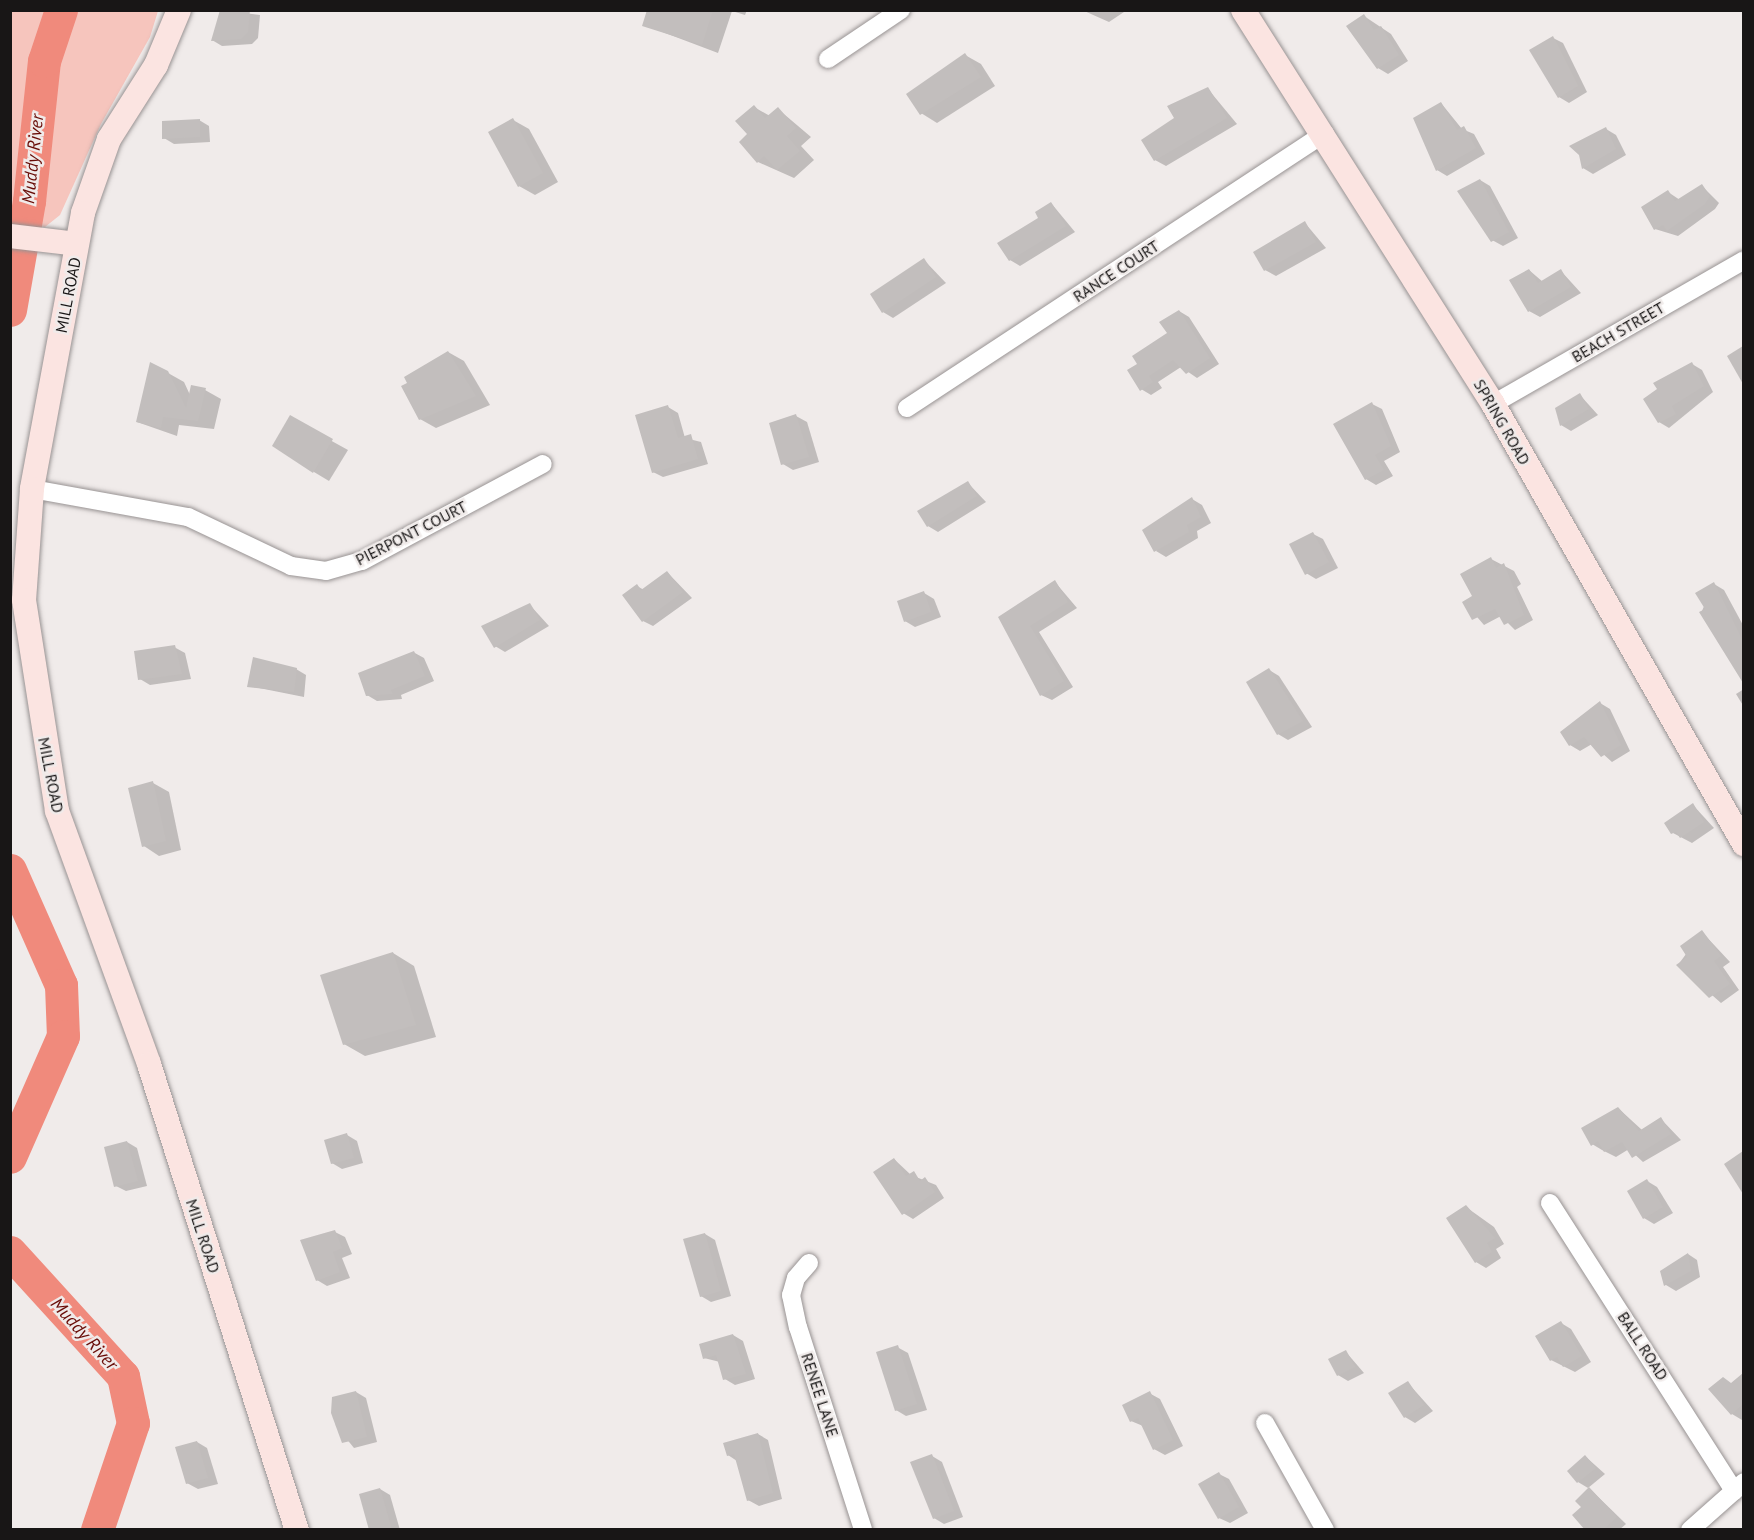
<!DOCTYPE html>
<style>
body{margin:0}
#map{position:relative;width:1754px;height:1540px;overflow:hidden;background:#f0ebea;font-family:"PT Sans",sans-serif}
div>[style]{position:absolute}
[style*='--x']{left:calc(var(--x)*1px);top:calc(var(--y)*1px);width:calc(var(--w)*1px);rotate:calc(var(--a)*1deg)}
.green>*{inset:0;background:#f6c5bd}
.shadow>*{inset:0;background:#0003}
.river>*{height:33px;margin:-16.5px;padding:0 16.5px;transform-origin:16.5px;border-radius:16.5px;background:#f08a7c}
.building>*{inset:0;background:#c2bebd}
.roads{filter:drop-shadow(0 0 2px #989393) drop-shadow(0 0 2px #989393)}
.street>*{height:18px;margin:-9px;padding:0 9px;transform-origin:9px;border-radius:9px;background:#fff}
.secondary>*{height:24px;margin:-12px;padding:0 12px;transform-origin:12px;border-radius:12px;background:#fbe4e1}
span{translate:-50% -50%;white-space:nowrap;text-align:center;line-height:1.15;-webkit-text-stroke:5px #f0ebea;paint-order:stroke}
.street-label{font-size:16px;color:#181616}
.water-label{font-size:18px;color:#680c07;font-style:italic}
.frame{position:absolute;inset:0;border:12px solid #181616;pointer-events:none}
</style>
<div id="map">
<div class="green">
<div style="clip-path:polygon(11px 10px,158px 11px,150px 37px,101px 124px,60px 215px,45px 227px,11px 223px)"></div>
</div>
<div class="shadow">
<div style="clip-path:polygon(221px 10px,260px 15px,258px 38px,252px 44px,222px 46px,212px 40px)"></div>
<div style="clip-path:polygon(648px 10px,747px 10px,745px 15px,732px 11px,718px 53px,644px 25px)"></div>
<div style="clip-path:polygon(1082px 10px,1127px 10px,1109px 22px)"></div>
<div style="clip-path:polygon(1364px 16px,1391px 34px,1408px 61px,1388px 74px,1378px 68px)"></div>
<div style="clip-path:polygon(1553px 38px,1563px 43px,1587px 92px,1569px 103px,1559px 97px)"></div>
<div style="clip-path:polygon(965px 55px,981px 64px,995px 86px,937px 123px,921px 113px)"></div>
<div style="clip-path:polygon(1208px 89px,1237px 124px,1166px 166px,1155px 160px)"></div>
<div style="clip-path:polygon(1441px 103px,1462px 129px,1474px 134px,1485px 154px,1447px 176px,1437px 170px)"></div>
<div style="clip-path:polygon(754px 107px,770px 116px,778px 109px,811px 137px,801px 146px,814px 160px,794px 178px,758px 162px,749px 134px)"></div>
<div style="clip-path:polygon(199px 120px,209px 126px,210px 142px,174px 144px,164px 138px)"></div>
<div style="clip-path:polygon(513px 120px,529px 129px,558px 182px,535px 195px,519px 186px)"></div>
<div style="clip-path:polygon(1606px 129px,1616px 135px,1626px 155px,1593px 174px,1583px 168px)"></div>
<div style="clip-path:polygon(1480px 180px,1490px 186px,1518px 238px,1503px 246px,1492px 240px)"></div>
<div style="clip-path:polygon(1702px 186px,1719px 203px,1715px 209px,1678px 236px,1655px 229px,1668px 192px,1680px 200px)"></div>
<div style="clip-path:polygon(1051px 203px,1075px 232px,1020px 266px,1010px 260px)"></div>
<div style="clip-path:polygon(1305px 223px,1326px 248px,1276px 276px,1265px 270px)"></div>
<div style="clip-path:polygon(924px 260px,946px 283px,893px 318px,883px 312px)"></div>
<div style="clip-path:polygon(1529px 270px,1543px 282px,1561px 271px,1581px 293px,1540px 317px,1529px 311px,1511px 280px)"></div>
<div style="clip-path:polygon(1179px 311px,1189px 317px,1219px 364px,1197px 378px,1181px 367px,1158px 382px,1162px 388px,1151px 395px,1141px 389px,1139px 364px,1169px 334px)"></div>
<div style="clip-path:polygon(448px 352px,464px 361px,490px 405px,436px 428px,420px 419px,409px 383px)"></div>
<div style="clip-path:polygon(1692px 364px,1702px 370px,1713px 392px,1669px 428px,1659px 422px,1659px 390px)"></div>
<div style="clip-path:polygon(168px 373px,184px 382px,190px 395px,205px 390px,221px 399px,214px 429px,179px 425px,177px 436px,137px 422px)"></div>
<div style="clip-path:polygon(1580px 395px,1598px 415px,1571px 431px,1561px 425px)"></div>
<div style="clip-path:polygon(1372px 404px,1382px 409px,1400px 452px,1384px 461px,1393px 476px,1376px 485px,1366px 479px)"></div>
<div style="clip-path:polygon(668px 407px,678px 413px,685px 438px,701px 442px,708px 464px,663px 477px,653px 472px)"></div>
<div style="clip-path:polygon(796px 416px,807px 422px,819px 462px,793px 470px,783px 464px)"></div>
<div style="clip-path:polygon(290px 418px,348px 450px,329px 481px,314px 472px)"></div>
<div style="clip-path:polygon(968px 483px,986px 502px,938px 532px,928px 526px)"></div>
<div style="clip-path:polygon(1192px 499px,1202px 505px,1211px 523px,1197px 531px,1198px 538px,1166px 557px,1156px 551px)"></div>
<div style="clip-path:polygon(1313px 534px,1323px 539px,1338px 568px,1316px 579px,1306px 573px)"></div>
<div style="clip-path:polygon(1491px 559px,1514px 571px,1521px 584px,1517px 587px,1533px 620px,1515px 630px,1501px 616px,1484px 625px,1465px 603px,1475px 597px)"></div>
<div style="clip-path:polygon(667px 572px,692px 598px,653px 626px,643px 621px,637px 586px,644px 590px)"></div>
<div style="clip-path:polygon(1055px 582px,1077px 608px,1039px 632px,1073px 687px,1052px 700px,1041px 695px,1000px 618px)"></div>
<div style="clip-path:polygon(1714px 584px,1724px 590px,1744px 627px,1744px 680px,1701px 613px)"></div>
<div style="clip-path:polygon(924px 593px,934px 599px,941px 617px,915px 627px,905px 621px)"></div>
<div style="clip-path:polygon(529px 604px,549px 626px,505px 652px,495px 646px)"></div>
<div style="clip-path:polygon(174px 647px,185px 653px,191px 679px,150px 685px,140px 679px)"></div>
<div style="clip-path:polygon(413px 652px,424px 658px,434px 681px,401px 695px,402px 699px,377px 701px,367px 695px)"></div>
<div style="clip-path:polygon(296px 669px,306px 675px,304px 697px,249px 686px)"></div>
<div style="clip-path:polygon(1269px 670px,1279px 676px,1312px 727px,1288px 740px,1278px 734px)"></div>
<div style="clip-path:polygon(1744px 689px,1744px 707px,1736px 694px)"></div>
<div style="clip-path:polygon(1600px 703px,1610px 709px,1630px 751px,1612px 762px,1592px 744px,1580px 751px,1570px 745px)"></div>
<div style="clip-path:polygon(153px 783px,169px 792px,181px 850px,159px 856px,144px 846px)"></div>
<div style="clip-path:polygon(1693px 805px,1714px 828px,1692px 843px,1673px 833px)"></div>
<div style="clip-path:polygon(1702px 932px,1730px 962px,1723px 967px,1739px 990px,1721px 1003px,1678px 965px)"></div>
<div style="clip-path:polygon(393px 953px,414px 966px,436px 1037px,365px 1056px,344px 1044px)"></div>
<div style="clip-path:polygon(1618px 1108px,1642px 1130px,1661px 1119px,1681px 1140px,1643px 1162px,1629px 1149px,1616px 1157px,1602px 1150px,1592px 1144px)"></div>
<div style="clip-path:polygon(347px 1135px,357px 1141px,363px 1163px,342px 1169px,332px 1163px)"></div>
<div style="clip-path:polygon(127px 1142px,137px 1148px,147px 1186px,126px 1191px,116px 1186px)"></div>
<div style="clip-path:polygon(894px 1159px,911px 1175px,936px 1185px,944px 1198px,913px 1219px,903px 1213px)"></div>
<div style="clip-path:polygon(1647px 1181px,1657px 1187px,1673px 1213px,1654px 1224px,1644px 1218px)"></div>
<div style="clip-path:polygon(1466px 1207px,1494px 1227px,1504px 1244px,1496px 1249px,1501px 1258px,1486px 1268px,1476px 1262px)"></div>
<div style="clip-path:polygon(335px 1232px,345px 1237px,352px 1254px,342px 1258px,350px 1278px,327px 1286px,317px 1280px)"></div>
<div style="clip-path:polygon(705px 1234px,715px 1240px,731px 1296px,711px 1302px,701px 1296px)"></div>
<div style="clip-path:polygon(1688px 1254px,1697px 1260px,1700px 1277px,1676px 1291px,1666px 1285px,1662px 1271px)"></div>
<div style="clip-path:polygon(1561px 1323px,1571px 1329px,1591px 1362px,1575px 1372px,1551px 1360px)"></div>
<div style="clip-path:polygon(733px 1335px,743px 1341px,755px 1379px,735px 1385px,725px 1379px,720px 1362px,704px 1358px)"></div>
<div style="clip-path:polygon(897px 1347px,908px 1353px,927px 1410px,906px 1416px,896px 1410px)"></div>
<div style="clip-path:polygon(1346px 1352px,1364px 1373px,1348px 1381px,1338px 1375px)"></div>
<div style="clip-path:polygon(1744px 1375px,1744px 1418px,1742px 1420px,1732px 1414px,1732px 1384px)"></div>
<div style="clip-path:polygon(1408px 1383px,1433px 1411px,1415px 1423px,1405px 1417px)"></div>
<div style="clip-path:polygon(356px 1392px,366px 1398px,377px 1442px,354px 1448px,336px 1426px,333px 1398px)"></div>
<div style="clip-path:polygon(1149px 1393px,1160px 1399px,1183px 1446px,1165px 1455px,1154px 1449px,1143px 1426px,1131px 1421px)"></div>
<div style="clip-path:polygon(758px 1434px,768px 1440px,782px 1499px,759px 1506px,748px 1500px,737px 1461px,728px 1455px)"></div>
<div style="clip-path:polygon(197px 1442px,207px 1448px,218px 1484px,198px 1489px,187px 1483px)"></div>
<div style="clip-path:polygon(932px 1456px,942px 1462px,963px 1517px,944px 1524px,934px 1518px)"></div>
<div style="clip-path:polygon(1586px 1457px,1605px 1474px,1588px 1488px,1578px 1482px)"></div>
<div style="clip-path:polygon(1219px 1474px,1229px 1479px,1248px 1513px,1230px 1523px,1219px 1518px)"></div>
<div style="clip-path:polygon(380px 1489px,390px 1495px,400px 1530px,370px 1530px)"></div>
<div style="clip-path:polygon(1590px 1489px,1626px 1524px,1619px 1530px,1588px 1530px,1583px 1507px)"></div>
</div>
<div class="river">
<div style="--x:10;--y:310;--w:111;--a:-80.1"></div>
<div style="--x:29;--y:201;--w:141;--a:-83.9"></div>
<div style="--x:44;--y:61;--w:54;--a:-71.6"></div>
<div style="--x:10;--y:870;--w:126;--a:66.1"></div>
<div style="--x:61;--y:985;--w:51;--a:87.8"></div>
<div style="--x:63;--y:1036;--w:132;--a:113.7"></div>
<div style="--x:10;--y:1252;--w:168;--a:47.7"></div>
<div style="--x:123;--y:1376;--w:48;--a:78"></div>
<div style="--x:133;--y:1423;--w:113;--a:108.6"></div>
</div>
<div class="building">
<div style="clip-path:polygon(220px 10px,250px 10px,248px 32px,241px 39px,211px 41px)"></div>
<div style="clip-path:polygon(647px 10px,702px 10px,712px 13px,702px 45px,642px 26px)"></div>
<div style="clip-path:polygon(1364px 14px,1374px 30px,1381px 26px,1399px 55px,1377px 69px,1346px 26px)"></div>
<div style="clip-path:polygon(1553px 36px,1578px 86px,1558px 98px,1529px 50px)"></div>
<div style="clip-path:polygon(965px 53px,981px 77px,920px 115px,906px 94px)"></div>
<div style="clip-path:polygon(1208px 87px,1227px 118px,1154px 161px,1141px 140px,1174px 118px,1167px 106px)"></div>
<div style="clip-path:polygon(1441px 102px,1457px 130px,1464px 126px,1476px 148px,1436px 171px,1413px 118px)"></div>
<div style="clip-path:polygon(754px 105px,765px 118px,778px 107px,796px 128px,787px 136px,800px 151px,777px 170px,764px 156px,757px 163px,739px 142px,747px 134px,735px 121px)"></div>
<div style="clip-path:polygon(513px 118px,543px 173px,518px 187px,488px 132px)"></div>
<div style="clip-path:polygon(200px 119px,200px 137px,162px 139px,162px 121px)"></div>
<div style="clip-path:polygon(1606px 127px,1616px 149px,1582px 169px,1579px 155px,1569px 146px)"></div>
<div style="clip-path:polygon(1480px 179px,1509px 232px,1491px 242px,1457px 191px)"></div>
<div style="clip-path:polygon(1702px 184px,1710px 196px,1705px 204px,1667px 231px,1663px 225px,1654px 230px,1641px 207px,1668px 190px,1675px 201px)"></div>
<div style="clip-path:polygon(1051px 202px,1066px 226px,1009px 261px,997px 243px,1038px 218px,1035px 212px)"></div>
<div style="clip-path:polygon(1305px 221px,1316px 242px,1264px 271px,1253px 252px)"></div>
<div style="clip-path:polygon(924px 258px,936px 277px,882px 313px,870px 294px)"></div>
<div style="clip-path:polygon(1529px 269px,1538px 283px,1561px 269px,1571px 287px,1528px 312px,1509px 280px)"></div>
<div style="clip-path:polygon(1179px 310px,1210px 358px,1186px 374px,1173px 360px,1149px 376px,1153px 382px,1140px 391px,1127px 370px,1137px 364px,1132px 356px,1167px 333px,1159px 322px)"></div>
<div style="clip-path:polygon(1743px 346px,1743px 384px,1727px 356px)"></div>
<div style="clip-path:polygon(448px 351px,476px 396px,419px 420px,401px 386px,407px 383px,404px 377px)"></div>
<div style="clip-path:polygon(150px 362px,168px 371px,186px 408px,191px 385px,206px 388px,198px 421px,163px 417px,161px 428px,136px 422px)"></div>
<div style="clip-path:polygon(1692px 362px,1704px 386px,1672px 406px,1676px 414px,1658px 423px,1643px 399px,1657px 389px,1653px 383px)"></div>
<div style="clip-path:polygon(1580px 393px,1589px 409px,1560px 426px,1555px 408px)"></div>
<div style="clip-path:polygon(1372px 402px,1391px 446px,1375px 455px,1384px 470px,1365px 480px,1333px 424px)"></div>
<div style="clip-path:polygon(668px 405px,678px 438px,691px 434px,698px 459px,652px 473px,635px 415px)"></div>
<div style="clip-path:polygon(796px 414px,809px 457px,781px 465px,769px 423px)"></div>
<div style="clip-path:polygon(290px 415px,333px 439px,313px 473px,272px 446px)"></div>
<div style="clip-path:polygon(968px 481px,977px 496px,927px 527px,917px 511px)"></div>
<div style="clip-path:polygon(1192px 497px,1201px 517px,1187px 525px,1189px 532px,1154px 552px,1142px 530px)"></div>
<div style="clip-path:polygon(1313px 532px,1329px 562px,1305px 575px,1289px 544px)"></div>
<div style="clip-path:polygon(1491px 557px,1496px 568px,1504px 563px,1524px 615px,1504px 625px,1495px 609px,1472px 620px,1462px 602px,1472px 596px,1460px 574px)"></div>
<div style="clip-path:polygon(667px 571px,683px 592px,642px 622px,622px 595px,637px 584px,641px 590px)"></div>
<div style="clip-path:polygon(1055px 580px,1068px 602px,1030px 626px,1064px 681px,1040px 696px,998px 617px)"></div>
<div style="clip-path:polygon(1714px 582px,1743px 641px,1743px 683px,1699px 612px,1705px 609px,1695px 593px)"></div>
<div style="clip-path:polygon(924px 591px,931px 612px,904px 622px,897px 601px)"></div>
<div style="clip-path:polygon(530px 603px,540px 620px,494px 648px,481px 626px)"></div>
<div style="clip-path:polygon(175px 645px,182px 674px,138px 680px,134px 651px)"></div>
<div style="clip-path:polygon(414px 651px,425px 676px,391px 690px,393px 694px,366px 696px,358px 673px)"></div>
<div style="clip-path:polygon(253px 657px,297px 668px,294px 692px,247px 687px)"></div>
<div style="clip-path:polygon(1269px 668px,1303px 721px,1277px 735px,1246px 682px)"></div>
<div style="clip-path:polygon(1600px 701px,1621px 745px,1601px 757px,1584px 737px,1569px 746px,1560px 732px)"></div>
<div style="clip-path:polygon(153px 781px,166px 841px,142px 847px,128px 788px)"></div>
<div style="clip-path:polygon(1693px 803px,1704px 822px,1680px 838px,1676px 832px,1671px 834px,1664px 823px)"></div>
<div style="clip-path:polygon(1702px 930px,1721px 956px,1714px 961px,1730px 984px,1709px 998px,1676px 965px,1687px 957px,1680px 946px)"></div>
<div style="clip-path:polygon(393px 952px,416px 1025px,343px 1045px,320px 975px)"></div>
<div style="clip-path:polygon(1618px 1107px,1639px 1131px,1661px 1117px,1671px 1134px,1632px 1158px,1622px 1142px,1604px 1152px,1598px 1141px,1591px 1146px,1581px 1128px)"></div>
<div style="clip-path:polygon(347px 1133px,354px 1158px,331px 1164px,324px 1140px)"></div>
<div style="clip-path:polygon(127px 1141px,138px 1181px,114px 1187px,104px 1147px)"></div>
<div style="clip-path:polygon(1743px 1151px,1743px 1194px,1724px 1164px)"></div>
<div style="clip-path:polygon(894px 1158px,906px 1176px,914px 1171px,920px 1181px,925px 1177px,935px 1192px,902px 1215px,873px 1172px)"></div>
<div style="clip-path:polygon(1647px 1179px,1663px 1207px,1643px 1219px,1627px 1191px)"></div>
<div style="clip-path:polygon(1466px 1205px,1495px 1238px,1487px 1243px,1492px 1252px,1475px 1263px,1446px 1218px)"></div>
<div style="clip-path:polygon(335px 1230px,342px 1248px,333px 1252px,340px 1272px,316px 1281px,300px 1240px)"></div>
<div style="clip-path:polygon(705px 1233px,721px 1291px,700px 1297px,683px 1239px)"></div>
<div style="clip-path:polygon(1688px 1253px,1691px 1271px,1664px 1286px,1660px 1271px)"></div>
<div style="clip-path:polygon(1561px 1321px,1582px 1356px,1563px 1367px,1557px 1357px,1550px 1361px,1535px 1336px)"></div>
<div style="clip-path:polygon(733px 1334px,746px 1374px,723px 1380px,716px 1355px,703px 1359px,699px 1344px)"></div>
<div style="clip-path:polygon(898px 1345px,917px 1404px,895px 1411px,876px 1352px)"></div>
<div style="clip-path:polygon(1346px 1350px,1355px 1367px,1337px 1376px,1328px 1359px)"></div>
<div style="clip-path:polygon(1743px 1373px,1743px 1404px,1731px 1415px,1708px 1389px,1723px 1377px,1731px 1383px)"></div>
<div style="clip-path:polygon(1408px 1381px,1424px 1405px,1404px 1418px,1388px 1393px)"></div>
<div style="clip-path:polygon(356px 1391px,367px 1437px,342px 1443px,331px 1413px,332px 1397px)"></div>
<div style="clip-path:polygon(1150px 1391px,1173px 1440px,1153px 1450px,1138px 1418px,1130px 1422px,1122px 1405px)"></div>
<div style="clip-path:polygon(758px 1433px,773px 1493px,747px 1501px,734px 1454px,727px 1456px,723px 1443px)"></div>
<div style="clip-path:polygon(197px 1441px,208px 1478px,186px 1484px,175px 1447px)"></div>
<div style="clip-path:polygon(932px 1454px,954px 1511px,933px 1519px,910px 1462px)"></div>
<div style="clip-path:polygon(1585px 1455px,1596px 1468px,1577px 1483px,1567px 1471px)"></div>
<div style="clip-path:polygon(1219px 1472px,1239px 1507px,1218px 1519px,1198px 1484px)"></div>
<div style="clip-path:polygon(1589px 1487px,1617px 1517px,1603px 1530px,1585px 1530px,1572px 1515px,1581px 1507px,1575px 1501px)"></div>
<div style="clip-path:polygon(380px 1488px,392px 1530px,369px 1530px,359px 1494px)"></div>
</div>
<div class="roads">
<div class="street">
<div style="--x:828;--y:59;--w:88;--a:-33.9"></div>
<div style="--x:1493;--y:404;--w:289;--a:-29.8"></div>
<div style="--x:907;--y:408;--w:500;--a:-33.34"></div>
<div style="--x:32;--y:489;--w:158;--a:10.2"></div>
<div style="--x:188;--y:517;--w:114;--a:25.4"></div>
<div style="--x:291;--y:566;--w:35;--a:8"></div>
<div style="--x:326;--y:571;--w:37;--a:-16"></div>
<div style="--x:362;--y:561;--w:205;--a:-28.2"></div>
<div style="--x:1550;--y:1203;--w:342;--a:57.4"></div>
<div style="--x:809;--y:1263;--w:20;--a:131"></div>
<div style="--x:796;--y:1278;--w:18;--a:106"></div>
<div style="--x:791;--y:1295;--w:33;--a:78"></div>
<div style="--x:798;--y:1327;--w:213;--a:72.2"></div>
<div style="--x:1265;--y:1423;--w:123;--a:60.7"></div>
<div style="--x:1690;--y:1530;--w:72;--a:-41.6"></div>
</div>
<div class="secondary">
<div style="--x:179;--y:10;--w:60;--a:112.7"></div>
<div style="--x:156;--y:65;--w:88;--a:122.4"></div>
<div style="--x:109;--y:139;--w:78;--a:109.4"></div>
<div style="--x:83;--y:213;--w:281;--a:100.5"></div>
<div style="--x:32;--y:489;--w:111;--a:94.1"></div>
<div style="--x:24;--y:600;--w:214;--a:81.1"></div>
<div style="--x:57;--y:811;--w:269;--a:70"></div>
<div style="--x:149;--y:1064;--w:489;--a:72.4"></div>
<div style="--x:1243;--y:10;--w:467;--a:57.6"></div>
<div style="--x:1493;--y:404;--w:507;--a:60.3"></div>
<div style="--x:10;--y:236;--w:67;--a:6.8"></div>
</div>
</div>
<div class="street-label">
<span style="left:1116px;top:271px;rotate:-33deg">RANCE COURT</span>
<span style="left:68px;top:295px;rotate:-79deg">MILL ROAD</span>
<span style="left:1618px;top:332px;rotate:-30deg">BEACH STREET</span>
<span style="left:1502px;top:422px;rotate:60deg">SPRING ROAD</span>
<span style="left:411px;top:533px;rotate:-27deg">PIERPONT COURT</span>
<span style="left:51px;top:775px;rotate:79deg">MILL ROAD</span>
<span style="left:203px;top:1236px;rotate:72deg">MILL ROAD</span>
<span style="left:1643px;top:1346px;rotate:57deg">BALL ROAD</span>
<span style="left:820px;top:1395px;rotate:72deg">RENEE LANE</span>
</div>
<div class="water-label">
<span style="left:33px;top:159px;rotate:-84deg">Muddy River</span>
<span style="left:84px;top:1334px;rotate:48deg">Muddy River</span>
</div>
<div class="frame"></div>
</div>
